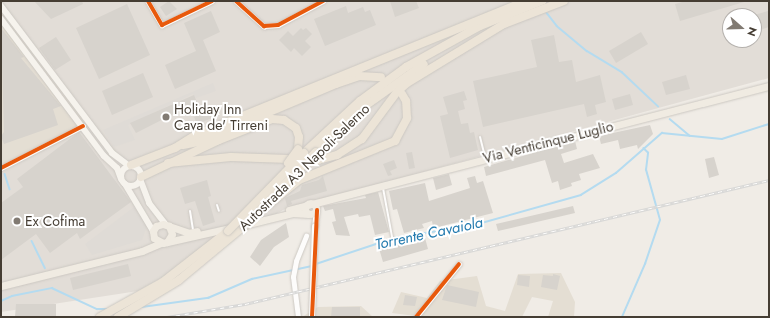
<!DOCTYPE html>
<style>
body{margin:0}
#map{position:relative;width:770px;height:318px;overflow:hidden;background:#f0ece6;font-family:Jost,sans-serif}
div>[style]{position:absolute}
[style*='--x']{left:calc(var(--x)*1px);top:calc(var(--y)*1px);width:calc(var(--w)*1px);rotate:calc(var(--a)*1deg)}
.residential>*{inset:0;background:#e4ded3}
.industrial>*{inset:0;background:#e2ddd7}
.parking>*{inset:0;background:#dfdbd6}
.stream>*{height:1.5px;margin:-0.75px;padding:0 0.75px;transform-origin:0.75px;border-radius:0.75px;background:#b4dbf0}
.building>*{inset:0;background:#d7d3cd}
.roads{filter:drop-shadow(0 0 1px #ccc8c2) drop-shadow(0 0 1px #ccc8c2)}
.service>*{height:2px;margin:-1px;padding:0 1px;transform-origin:1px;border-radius:1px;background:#fdfcfb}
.minor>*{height:4.5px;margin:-2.25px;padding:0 2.25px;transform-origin:2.25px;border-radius:2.25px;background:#fdfcfb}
.tertiary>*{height:5.5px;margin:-2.75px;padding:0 2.75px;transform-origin:2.75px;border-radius:2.75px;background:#fdfcfb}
.secondary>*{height:6px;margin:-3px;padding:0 3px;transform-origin:3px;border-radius:3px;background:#f6f3ed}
.secondary>.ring{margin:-3px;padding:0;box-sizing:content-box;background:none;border:6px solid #f6f3ed;border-radius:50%}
.primary>*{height:7px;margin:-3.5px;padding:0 3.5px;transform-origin:3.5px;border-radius:3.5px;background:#f0ebe2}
.primary>.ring{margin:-3.5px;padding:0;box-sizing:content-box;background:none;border:7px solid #f0ebe2;border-radius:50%}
.motorway>*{height:8px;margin:-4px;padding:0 4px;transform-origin:4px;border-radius:4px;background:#ece4d7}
.rail>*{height:3px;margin-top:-1.5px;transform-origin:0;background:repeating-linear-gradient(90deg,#fff 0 4.5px,#d8d8d7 0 9px);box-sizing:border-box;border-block:1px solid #d8d8d7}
.bridges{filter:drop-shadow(0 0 1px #ccc8c2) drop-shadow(0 0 1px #ccc8c2)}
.tertiary-bridge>*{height:5.5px;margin:-2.75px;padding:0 2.75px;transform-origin:2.75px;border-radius:2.75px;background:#fdfcfb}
.motorway-bridge>*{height:8px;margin:-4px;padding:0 4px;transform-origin:4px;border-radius:4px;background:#ece4d7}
.cycleway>*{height:4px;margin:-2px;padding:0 2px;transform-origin:2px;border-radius:2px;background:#e8590c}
.dots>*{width:11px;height:11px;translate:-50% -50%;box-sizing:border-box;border:2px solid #fff;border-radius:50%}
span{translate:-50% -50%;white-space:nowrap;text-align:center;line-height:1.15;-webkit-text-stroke:4px #fff;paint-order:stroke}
.poi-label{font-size:14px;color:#453d33}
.left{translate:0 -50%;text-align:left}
.street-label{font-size:14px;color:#453d33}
.water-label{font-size:15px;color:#247baf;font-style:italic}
.frame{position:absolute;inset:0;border:2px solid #453d33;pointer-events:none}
.north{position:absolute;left:722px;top:8px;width:40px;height:40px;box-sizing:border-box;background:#fff;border:1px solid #b5b1ad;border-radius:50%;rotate:110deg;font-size:11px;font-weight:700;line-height:16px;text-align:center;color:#453d33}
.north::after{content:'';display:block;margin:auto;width:14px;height:18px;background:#817a72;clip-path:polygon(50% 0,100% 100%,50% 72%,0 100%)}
</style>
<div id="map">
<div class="residential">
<div style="clip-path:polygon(1px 7px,92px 122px,1px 173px)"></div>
<div style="clip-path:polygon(561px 273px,575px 302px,574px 317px,548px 317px,553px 301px,532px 297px,522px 317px,423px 317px,392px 313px,401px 292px,427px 298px,440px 281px,477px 276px,486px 306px,505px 311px,518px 274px)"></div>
<div style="clip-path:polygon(361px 306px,373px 317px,302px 317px,318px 307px)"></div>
</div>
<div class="industrial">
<div style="clip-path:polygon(evenodd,1px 1px,769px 1px,769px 78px,283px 210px,138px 291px,1px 312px,1px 173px,92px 122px,1px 7px,1px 1px,730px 16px,754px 16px,754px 40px,730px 40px,730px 16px)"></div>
</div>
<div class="parking">
<div style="clip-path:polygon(213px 83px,216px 91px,196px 98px,193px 94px,128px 125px,135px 140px,114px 147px,103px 130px)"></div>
<div style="clip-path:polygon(134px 207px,147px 226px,142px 240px,92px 255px,85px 244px)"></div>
</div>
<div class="stream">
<div style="--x:547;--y:13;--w:16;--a:52"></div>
<div style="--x:557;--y:26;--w:39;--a:40"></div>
<div style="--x:587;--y:51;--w:41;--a:31"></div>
<div style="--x:622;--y:72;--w:50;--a:43.4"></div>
<div style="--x:670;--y:119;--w:26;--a:40"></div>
<div style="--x:5;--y:174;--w:16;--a:72"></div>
<div style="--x:32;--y:241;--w:30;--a:64"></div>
<div style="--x:316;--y:264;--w:82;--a:-18.4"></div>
<div style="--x:394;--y:238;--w:78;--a:-8.9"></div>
<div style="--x:471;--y:226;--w:114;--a:-15.7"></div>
<div style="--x:581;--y:195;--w:41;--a:-32.2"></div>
<div style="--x:616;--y:173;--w:61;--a:-41"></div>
<div style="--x:662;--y:133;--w:60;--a:5.7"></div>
<div style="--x:722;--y:139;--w:49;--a:-17.7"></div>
<div style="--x:1;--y:301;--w:12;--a:-24"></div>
<div style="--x:12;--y:296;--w:41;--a:-11.3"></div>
<div style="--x:52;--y:288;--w:50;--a:25"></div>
<div style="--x:97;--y:309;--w:11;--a:0"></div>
<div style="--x:142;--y:307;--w:67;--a:-7.8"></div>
<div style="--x:208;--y:298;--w:48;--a:-23.4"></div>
<div style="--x:252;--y:279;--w:61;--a:-12.2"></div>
<div style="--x:622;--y:317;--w:58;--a:-66.5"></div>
<div style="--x:645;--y:264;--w:46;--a:-71.2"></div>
<div style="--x:660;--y:220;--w:52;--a:-105.6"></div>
<div style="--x:646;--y:170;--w:17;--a:-83"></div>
<div style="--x:648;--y:153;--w:6;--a:-135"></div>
</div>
<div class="building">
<div style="clip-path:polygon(34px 1px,82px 1px,83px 4px,51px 19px)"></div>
<div style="clip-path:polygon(169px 1px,177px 9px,166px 16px,160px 7px)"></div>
<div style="clip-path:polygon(390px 1px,416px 1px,419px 8px,395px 17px)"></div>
<div style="clip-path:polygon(686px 1px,744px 1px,744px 2px,680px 21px,675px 4px)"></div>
<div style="clip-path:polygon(127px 4px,150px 55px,99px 79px,76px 28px)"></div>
<div style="clip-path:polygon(346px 6px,348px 13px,363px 7px,365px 12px,370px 10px,376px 25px,325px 46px,314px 19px)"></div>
<div style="clip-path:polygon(211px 11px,220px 32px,203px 40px,216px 71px,175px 89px,165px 65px,196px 51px,184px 23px)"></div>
<div style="clip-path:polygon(768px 11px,769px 27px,754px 32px,754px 15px)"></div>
<div style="clip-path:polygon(1px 28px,24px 57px,21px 58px,61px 106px,53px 109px,58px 125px,4px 144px,1px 136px,4px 132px)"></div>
<div style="clip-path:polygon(301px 28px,303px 30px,306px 28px,312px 34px,305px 41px,311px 47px,302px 56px,294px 48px,291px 52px,279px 40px,288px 31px,293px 36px)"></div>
<div style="clip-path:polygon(641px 32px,648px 44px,616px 63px,609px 51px)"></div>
<div style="clip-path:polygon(554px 35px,559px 62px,572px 60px,576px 82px,600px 75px,606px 102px,595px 105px,597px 114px,587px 117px,584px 104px,483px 127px,473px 81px,537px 67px,531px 40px)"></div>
<div style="clip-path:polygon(56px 37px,71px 60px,55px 70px,39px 48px)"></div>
<div style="clip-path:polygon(143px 73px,153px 97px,112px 115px,102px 91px)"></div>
<div style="clip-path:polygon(686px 75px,690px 89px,666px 95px,662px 82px)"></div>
<div style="clip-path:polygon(464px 91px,467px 100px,463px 101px,465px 109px,458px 111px,461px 124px,468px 123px,470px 133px,474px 132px,478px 150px,450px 158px,440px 116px,448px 114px,443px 97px)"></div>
<div style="clip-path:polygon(630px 94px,633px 105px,615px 110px,612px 99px)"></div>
<div style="clip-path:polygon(194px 95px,197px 102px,136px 133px,130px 123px)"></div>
<div style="clip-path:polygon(209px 111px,212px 118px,197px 124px,194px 117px)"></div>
<div style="clip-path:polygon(650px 125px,653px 134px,638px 149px,637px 145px,620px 149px,618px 140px,601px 144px,599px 136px)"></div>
<div style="clip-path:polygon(79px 132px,131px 202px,80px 239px,77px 233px,50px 253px,36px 234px,1px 260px,1px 203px,23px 187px,17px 179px)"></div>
<div style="clip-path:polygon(575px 141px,577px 149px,561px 154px,564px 163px,593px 154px,600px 168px,579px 174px,581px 180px,571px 183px,572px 186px,560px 190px,558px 181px,552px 183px,545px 160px,486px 176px,484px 167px)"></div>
<div style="clip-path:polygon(412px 152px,415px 168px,409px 169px,406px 153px)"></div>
<div style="clip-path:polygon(714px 157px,719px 175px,709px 178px,705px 159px)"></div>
<div style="clip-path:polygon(394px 160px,397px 168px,390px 171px,392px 175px,388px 176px,383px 164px)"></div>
<div style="clip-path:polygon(449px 174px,452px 185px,436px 190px,433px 178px)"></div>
<div style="clip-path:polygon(323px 176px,327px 191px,291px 201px,292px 204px,287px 206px,285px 198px,300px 191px,302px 185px,319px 180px)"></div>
<div style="clip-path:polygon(475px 176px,477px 183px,483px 181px,493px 213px,438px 227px,433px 227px,432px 221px,422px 224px,424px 228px,404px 233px,397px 209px,393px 210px,389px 191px,425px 183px,429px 201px,470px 188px,467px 178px)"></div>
<div style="clip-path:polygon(207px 180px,211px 196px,208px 197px,215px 222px,203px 226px,195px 201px,185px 204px,180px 188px)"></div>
<div style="clip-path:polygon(378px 192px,389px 232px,375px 235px,370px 215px,359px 217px,358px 214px,344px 217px,350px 236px,336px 235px,332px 222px,336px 221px,333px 209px,325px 211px,323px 206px,366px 198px,365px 195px)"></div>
<div style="clip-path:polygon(573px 206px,575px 213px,498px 231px,496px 224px)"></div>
<div style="clip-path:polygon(286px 223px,289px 237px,274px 247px,260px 266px,250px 257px,261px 240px)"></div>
<div style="clip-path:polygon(425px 238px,428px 249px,383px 262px,378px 245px,390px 242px,394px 244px,398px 239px,400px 245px)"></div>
<div style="clip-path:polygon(128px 264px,131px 276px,73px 290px,70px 278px)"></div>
<div style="clip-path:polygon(553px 274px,560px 276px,557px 290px,541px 287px,543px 275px,553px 276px)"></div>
<div style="clip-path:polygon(518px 275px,530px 276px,529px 287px,517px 285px)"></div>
<div style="clip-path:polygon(447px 285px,479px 292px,476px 307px,442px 300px)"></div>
<div style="clip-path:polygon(405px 295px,417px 297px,415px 306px,403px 305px)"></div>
<div style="clip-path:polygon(16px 304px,56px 304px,56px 317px,15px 317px)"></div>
<div style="clip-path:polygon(332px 307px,360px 307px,360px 317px,331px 317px)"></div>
</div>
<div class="roads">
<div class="service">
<div style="--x:480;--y:137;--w:21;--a:76"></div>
<div style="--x:383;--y:188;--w:55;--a:79.5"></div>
<div style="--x:217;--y:205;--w:6;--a:72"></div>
<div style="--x:190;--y:211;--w:18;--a:81"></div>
</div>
<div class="minor">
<div style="--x:148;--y:1;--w:28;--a:60"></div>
<div style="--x:162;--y:25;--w:55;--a:-25.6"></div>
<div style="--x:236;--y:1;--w:38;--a:42"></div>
<div style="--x:264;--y:26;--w:14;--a:-4"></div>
<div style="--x:278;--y:25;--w:51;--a:-28.1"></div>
<div style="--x:1;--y:168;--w:92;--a:-27.1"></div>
<div style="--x:298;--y:317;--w:40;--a:-97.1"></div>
<div style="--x:293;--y:277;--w:16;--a:-79"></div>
<div style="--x:296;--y:261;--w:27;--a:-68"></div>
<div style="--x:416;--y:317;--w:68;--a:-50.9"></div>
</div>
<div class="tertiary">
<div style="--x:315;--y:227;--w:17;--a:-83"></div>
</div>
<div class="secondary">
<div style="--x:1;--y:6;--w:184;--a:52.9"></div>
<div style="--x:112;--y:153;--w:21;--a:37"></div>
<div style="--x:1;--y:19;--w:171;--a:53.1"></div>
<div style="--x:104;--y:156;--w:18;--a:43"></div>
<div style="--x:117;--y:168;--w:12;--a:70"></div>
<div class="ring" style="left:121px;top:166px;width:14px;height:14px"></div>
<div style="--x:140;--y:179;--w:26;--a:69"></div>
<div style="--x:149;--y:203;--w:28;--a:52"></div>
<div style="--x:125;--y:184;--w:55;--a:59.2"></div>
</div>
<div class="primary">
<div class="ring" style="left:305.5px;top:203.5px;width:4px;height:4px"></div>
<div style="--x:312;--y:204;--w:472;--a:-14.5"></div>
<div style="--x:289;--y:210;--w:20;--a:-15"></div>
<div style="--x:244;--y:225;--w:50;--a:-13.8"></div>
<div style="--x:293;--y:213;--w:15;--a:4"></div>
<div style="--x:169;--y:226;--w:21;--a:19"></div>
<div style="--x:189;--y:233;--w:8;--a:-14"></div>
<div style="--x:167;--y:242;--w:9;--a:-58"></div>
<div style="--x:172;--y:234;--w:9;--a:-111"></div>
<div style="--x:169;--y:226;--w:6;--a:-162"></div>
<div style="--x:163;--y:224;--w:7;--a:164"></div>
<div style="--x:156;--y:226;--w:6;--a:121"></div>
<div style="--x:153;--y:231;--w:7;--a:82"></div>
<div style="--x:154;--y:238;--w:10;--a:29"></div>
<div style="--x:163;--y:243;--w:69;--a:-12.6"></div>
<div style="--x:1;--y:286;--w:145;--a:-13.9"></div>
<div style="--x:142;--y:251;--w:21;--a:-23"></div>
</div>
<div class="motorway">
<div style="--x:504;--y:24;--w:64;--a:-21"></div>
<div style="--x:183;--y:145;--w:15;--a:-11"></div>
<div style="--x:198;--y:142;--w:150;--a:-22.8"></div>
<div style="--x:336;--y:84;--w:24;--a:-19"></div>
<div style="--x:359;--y:76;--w:22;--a:3"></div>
<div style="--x:316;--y:152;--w:67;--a:-43.2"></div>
<div style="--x:365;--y:106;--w:72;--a:-35.4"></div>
<div style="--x:304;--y:153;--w:76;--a:-42.9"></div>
<div style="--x:360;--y:101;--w:57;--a:-36.5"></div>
<div style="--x:406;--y:67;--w:85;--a:-29"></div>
<div style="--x:480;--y:26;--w:67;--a:-22"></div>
<div style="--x:168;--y:163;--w:63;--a:-5.4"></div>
<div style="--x:231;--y:157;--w:87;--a:2"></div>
<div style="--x:318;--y:160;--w:20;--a:-15"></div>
<div style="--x:337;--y:155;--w:30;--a:-33"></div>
<div style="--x:362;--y:139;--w:59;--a:-53.3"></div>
<div style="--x:397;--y:92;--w:13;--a:-42"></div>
<div style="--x:407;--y:83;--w:117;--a:-31.4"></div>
<div style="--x:131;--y:165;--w:47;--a:-21.1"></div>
<div style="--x:175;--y:148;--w:25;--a:-32"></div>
<div style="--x:196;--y:135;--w:356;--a:-22.1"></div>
<div style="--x:141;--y:177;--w:86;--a:-25.4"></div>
<div style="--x:219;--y:140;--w:57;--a:-21.6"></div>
<div style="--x:272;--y:119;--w:12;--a:5"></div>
<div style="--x:284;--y:120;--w:14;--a:34"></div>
<div style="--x:296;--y:128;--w:9;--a:72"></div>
<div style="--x:299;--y:137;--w:12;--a:95"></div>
<div style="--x:267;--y:206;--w:41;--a:-39.1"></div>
<div style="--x:299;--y:180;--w:104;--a:-22.1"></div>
<div style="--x:395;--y:141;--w:26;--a:-62"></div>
<div style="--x:407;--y:118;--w:17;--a:-93"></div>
<div style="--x:406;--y:101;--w:8;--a:-120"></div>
<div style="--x:100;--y:317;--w:72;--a:-29.1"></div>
<div style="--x:163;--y:282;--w:83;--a:-38.1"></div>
<div style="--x:118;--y:317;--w:71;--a:-31.2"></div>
<div style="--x:179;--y:280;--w:85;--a:-39.7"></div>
</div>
</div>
<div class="rail">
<div style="--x:167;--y:317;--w:79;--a:-9.5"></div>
<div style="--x:245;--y:304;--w:538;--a:-13.31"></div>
</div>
<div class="bridges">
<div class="tertiary-bridge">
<div style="--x:312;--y:317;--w:90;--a:-88.1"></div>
</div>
<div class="motorway-bridge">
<div style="--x:288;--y:163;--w:17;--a:-54"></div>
<div style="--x:244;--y:226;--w:103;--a:-45.8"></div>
<div style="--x:228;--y:231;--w:109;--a:-45.7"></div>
</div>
</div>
<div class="cycleway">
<div style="--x:148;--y:1;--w:28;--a:60"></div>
<div style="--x:162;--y:25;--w:55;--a:-25.6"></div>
<div style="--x:236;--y:1;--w:38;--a:42"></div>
<div style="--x:264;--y:26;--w:14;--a:-4"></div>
<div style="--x:278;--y:25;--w:51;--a:-28.1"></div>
<div style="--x:1;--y:168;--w:92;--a:-27.1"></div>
<div style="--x:312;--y:317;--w:107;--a:-87.3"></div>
<div style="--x:416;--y:317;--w:68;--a:-50.9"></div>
</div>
<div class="dots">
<div style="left:166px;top:117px;background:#817a72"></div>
<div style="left:17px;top:221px;background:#817a72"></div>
</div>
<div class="poi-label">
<span class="left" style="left:174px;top:117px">Holiday Inn<br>Cava de' Tirreni</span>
<span class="left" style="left:25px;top:221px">Ex Cofima</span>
</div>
<div class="street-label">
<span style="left:548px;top:142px;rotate:-14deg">Via Venticinque Luglio</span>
<span style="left:304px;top:167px;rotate:-44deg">Autostrada A3 Napoli-Salerno</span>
</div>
<div class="water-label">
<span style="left:429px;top:234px;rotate:-12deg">Torrente Cavaiola</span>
</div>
<div class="frame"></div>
<div class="north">N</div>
</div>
